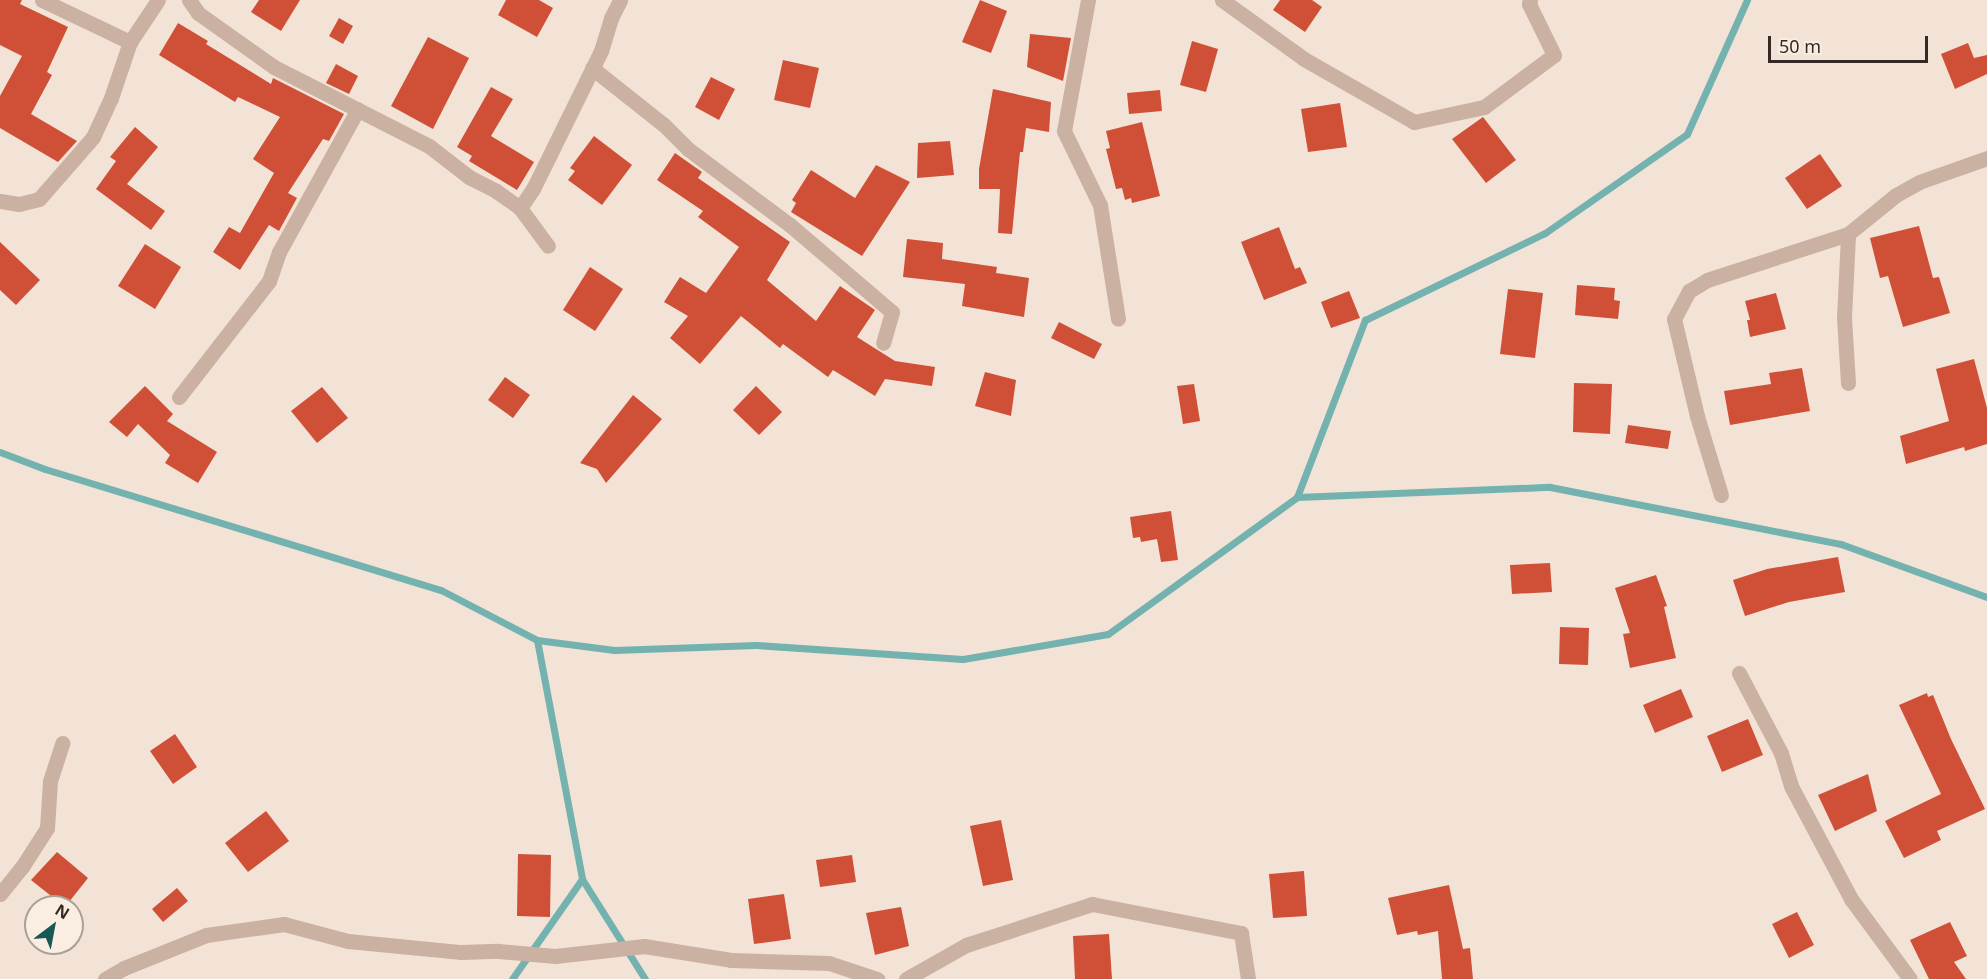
<!DOCTYPE html>
<style>
body{margin:0}
#map{position:relative;width:1987px;height:979px;overflow:hidden;background:#f3e3d6;font-family:"Noto Sans",sans-serif}
div>[style]{position:absolute}
[style*='--x']{left:calc(var(--x)*1px);top:calc(var(--y)*1px);width:calc(var(--w)*1px);rotate:calc(var(--a)*1deg)}
.stream>*{height:7px;margin:-3.5px;padding:0 3.5px;transform-origin:3.5px;border-radius:3.5px;background:#73b2af}
.building>*{inset:0;background:#cf5037}
.minor>*{height:15px;margin:-7.5px;padding:0 7.5px;transform-origin:7.5px;border-radius:7.5px;background:#cbb1a2}
span{translate:-50% -50%;white-space:nowrap;text-align:center;line-height:1.15;-webkit-text-stroke:4.5px #faede2;paint-order:stroke}
.north{position:absolute;left:24px;top:895px;width:60px;height:60px;box-sizing:border-box;background:#faede2;border:2px solid #ab9f96;border-radius:50%;rotate:32deg;font-size:16px;font-weight:700;line-height:24px;text-align:center;color:#352925}
.north::after{content:'';display:block;margin:auto;width:21px;height:27px;background:#185958;clip-path:polygon(50% 0,100% 100%,50% 72%,0 100%)}
.scale{position:absolute;left:1768px;top:36px;width:160px;height:27px;box-sizing:border-box;border:3px solid #352925;border-top:0;padding-left:8px;font-size:18px;line-height:21px;white-space:nowrap;color:#352925;-webkit-text-stroke:4px #faede2;paint-order:stroke}
</style>
<div id="map">
<div class="stream">
<div style="--x:0;--y:452;--w:48;--a:20.7"></div>
<div style="--x:45;--y:469;--w:414;--a:17"></div>
<div style="--x:441;--y:590;--w:108;--a:27.5"></div>
<div style="--x:537;--y:640;--w:243;--a:79.3"></div>
<div style="--x:582;--y:879;--w:118;--a:57.8"></div>
<div style="--x:1297;--y:497;--w:190;--a:-69"></div>
<div style="--x:1365;--y:320;--w:200;--a:-25.8"></div>
<div style="--x:1545;--y:233;--w:173;--a:-34.9"></div>
<div style="--x:1687;--y:134;--w:147;--a:-65.9"></div>
<div style="--x:537;--y:640;--w:78;--a:7.4"></div>
<div style="--x:614;--y:650;--w:142;--a:-2"></div>
<div style="--x:756;--y:645;--w:207;--a:3.9"></div>
<div style="--x:963;--y:659;--w:147;--a:-9.8"></div>
<div style="--x:1108;--y:634;--w:233;--a:-35.9"></div>
<div style="--x:1297;--y:497;--w:253;--a:-2.3"></div>
<div style="--x:1550;--y:487;--w:297;--a:11.1"></div>
<div style="--x:1841;--y:544;--w:155;--a:20"></div>
<div style="--x:512;--y:979;--w:122;--a:-55"></div>
</div>
<div class="building">
<div style="clip-path:polygon(0 0,22px 0,20px 4px,68px 27px,47px 72px,52px 75px,31px 114px,77px 141px,58px 162px,0 128px,0 96px,22px 56px,0 45px)"></div>
<div style="clip-path:polygon(259px 0,300px 0,281px 31px,251px 12px)"></div>
<div style="clip-path:polygon(506px 0,539px 0,553px 8px,537px 37px,498px 15px)"></div>
<div style="clip-path:polygon(980px 0,1007px 11px,991px 53px,962px 42px)"></div>
<div style="clip-path:polygon(1280px 0,1312px 0,1322px 7px,1305px 32px,1273px 10px)"></div>
<div style="clip-path:polygon(339px 18px,353px 26px,343px 44px,329px 36px)"></div>
<div style="clip-path:polygon(178px 23px,208px 41px,206px 44px,271px 84px,273px 78px,344px 114px,329px 141px,323px 139px,288px 193px,297px 198px,279px 231px,269px 225px,240px 270px,213px 252px,229px 227px,240px 233px,274px 173px,253px 159px,280px 117px,238px 97px,235px 102px,159px 55px)"></div>
<div style="clip-path:polygon(1030px 34px,1071px 38px,1063px 81px,1027px 67px)"></div>
<div style="clip-path:polygon(428px 37px,469px 58px,433px 129px,391px 106px)"></div>
<div style="clip-path:polygon(1192px 41px,1218px 49px,1206px 92px,1180px 85px)"></div>
<div style="clip-path:polygon(1968px 43px,1974px 58px,1987px 55px,1987px 74px,1955px 89px,1941px 54px)"></div>
<div style="clip-path:polygon(783px 60px,819px 68px,810px 108px,774px 100px)"></div>
<div style="clip-path:polygon(336px 64px,358px 76px,349px 94px,326px 83px)"></div>
<div style="clip-path:polygon(711px 77px,735px 89px,719px 120px,695px 107px)"></div>
<div style="clip-path:polygon(491px 87px,513px 99px,491px 136px,534px 162px,517px 190px,469px 161px,472px 156px,457px 147px)"></div>
<div style="clip-path:polygon(993px 89px,1051px 102px,1049px 132px,1026px 128px,1023px 152px,1020px 152px,1012px 234px,998px 233px,1000px 189px,979px 189px,979px 169px)"></div>
<div style="clip-path:polygon(1160px 90px,1162px 111px,1129px 114px,1127px 93px)"></div>
<div style="clip-path:polygon(1340px 103px,1347px 147px,1308px 152px,1301px 109px)"></div>
<div style="clip-path:polygon(1483px 117px,1516px 160px,1486px 183px,1452px 139px)"></div>
<div style="clip-path:polygon(1142px 122px,1160px 196px,1132px 203px,1131px 198px,1125px 200px,1122px 188px,1116px 189px,1106px 149px,1110px 148px,1106px 131px)"></div>
<div style="clip-path:polygon(135px 127px,158px 147px,127px 184px,165px 211px,151px 230px,96px 189px,116px 161px,110px 157px)"></div>
<div style="clip-path:polygon(594px 136px,632px 165px,602px 205px,568px 180px,575px 171px,570px 168px)"></div>
<div style="clip-path:polygon(950px 141px,954px 175px,917px 178px,918px 143px)"></div>
<div style="clip-path:polygon(675px 153px,702px 172px,698px 178px,790px 242px,767px 280px,816px 321px,840px 286px,875px 310px,857px 337px,895px 361px,935px 367px,932px 386px,885px 379px,875px 396px,833px 370px,828px 377px,783px 344px,780px 348px,741px 316px,700px 364px,670px 338px,688px 316px,664px 302px,680px 277px,706px 293px,739px 247px,698px 217px,703px 211px,657px 180px)"></div>
<div style="clip-path:polygon(1820px 154px,1842px 186px,1807px 209px,1785px 178px)"></div>
<div style="clip-path:polygon(876px 165px,910px 182px,862px 256px,791px 212px,796px 203px,792px 200px,811px 170px,855px 198px)"></div>
<div style="clip-path:polygon(1919px 226px,1933px 278px,1939px 277px,1950px 313px,1903px 327px,1888px 276px,1880px 278px,1870px 238px)"></div>
<div style="clip-path:polygon(1279px 227px,1295px 269px,1300px 267px,1307px 283px,1264px 300px,1241px 242px)"></div>
<div style="clip-path:polygon(907px 239px,943px 243px,942px 259px,997px 267px,996px 273px,1029px 278px,1024px 317px,962px 306px,965px 284px,903px 277px)"></div>
<div style="clip-path:polygon(0 242px,40px 280px,16px 305px,0 290px)"></div>
<div style="clip-path:polygon(145px 244px,181px 267px,155px 309px,118px 286px)"></div>
<div style="clip-path:polygon(590px 267px,623px 289px,595px 331px,563px 310px)"></div>
<div style="clip-path:polygon(1577px 285px,1615px 288px,1614px 300px,1620px 301px,1618px 319px,1575px 315px)"></div>
<div style="clip-path:polygon(1508px 289px,1543px 293px,1535px 358px,1500px 354px)"></div>
<div style="clip-path:polygon(1349px 291px,1360px 318px,1331px 328px,1321px 302px)"></div>
<div style="clip-path:polygon(1776px 293px,1786px 329px,1750px 337px,1747px 320px,1750px 320px,1745px 301px)"></div>
<div style="clip-path:polygon(1059px 322px,1102px 344px,1094px 359px,1051px 338px)"></div>
<div style="clip-path:polygon(1974px 359px,1987px 408px,1987px 444px,1965px 451px,1964px 447px,1906px 464px,1900px 436px,1949px 421px,1936px 369px)"></div>
<div style="clip-path:polygon(1802px 368px,1810px 411px,1730px 425px,1724px 391px,1771px 384px,1769px 373px)"></div>
<div style="clip-path:polygon(985px 372px,1016px 380px,1011px 416px,975px 406px)"></div>
<div style="clip-path:polygon(505px 377px,530px 395px,513px 418px,488px 400px)"></div>
<div style="clip-path:polygon(1574px 383px,1612px 384px,1610px 434px,1573px 432px)"></div>
<div style="clip-path:polygon(1194px 384px,1200px 421px,1183px 424px,1177px 386px)"></div>
<div style="clip-path:polygon(145px 386px,173px 414px,167px 421px,217px 452px,198px 483px,165px 463px,170px 455px,138px 424px,127px 437px,109px 422px)"></div>
<div style="clip-path:polygon(756px 386px,782px 412px,759px 435px,733px 410px)"></div>
<div style="clip-path:polygon(322px 387px,348px 418px,317px 443px,291px 411px)"></div>
<div style="clip-path:polygon(633px 395px,662px 419px,606px 483px,597px 469px,580px 463px)"></div>
<div style="clip-path:polygon(1628px 425px,1671px 431px,1668px 449px,1625px 443px)"></div>
<div style="clip-path:polygon(1171px 511px,1178px 560px,1161px 562px,1157px 539px,1141px 542px,1140px 537px,1133px 538px,1130px 517px)"></div>
<div style="clip-path:polygon(1838px 557px,1845px 592px,1789px 602px,1745px 616px,1733px 580px,1767px 569px)"></div>
<div style="clip-path:polygon(1550px 563px,1552px 592px,1512px 594px,1510px 565px)"></div>
<div style="clip-path:polygon(1656px 575px,1667px 606px,1664px 607px,1676px 658px,1630px 668px,1623px 634px,1630px 633px,1615px 588px)"></div>
<div style="clip-path:polygon(1560px 627px,1589px 628px,1588px 665px,1559px 664px)"></div>
<div style="clip-path:polygon(1681px 689px,1693px 717px,1655px 733px,1643px 705px)"></div>
<div style="clip-path:polygon(1927px 693px,1928px 697px,1933px 695px,1951px 739px,1985px 809px,1937px 831px,1941px 840px,1904px 858px,1885px 821px,1941px 794px,1899px 705px)"></div>
<div style="clip-path:polygon(1748px 719px,1763px 755px,1722px 772px,1707px 736px)"></div>
<div style="clip-path:polygon(175px 734px,197px 767px,173px 784px,150px 751px)"></div>
<div style="clip-path:polygon(1868px 774px,1877px 811px,1835px 831px,1818px 795px)"></div>
<div style="clip-path:polygon(266px 811px,289px 841px,248px 872px,225px 843px)"></div>
<div style="clip-path:polygon(1001px 820px,1013px 880px,983px 886px,970px 826px)"></div>
<div style="clip-path:polygon(57px 852px,88px 878px,65px 907px,31px 880px)"></div>
<div style="clip-path:polygon(518px 854px,551px 855px,550px 917px,517px 916px)"></div>
<div style="clip-path:polygon(852px 855px,856px 882px,820px 887px,816px 860px)"></div>
<div style="clip-path:polygon(1304px 871px,1307px 916px,1273px 918px,1269px 874px)"></div>
<div style="clip-path:polygon(1449px 885px,1463px 949px,1470px 948px,1473px 979px,1442px 979px,1438px 931px,1418px 935px,1417px 931px,1397px 935px,1388px 898px)"></div>
<div style="clip-path:polygon(177px 888px,188px 901px,163px 922px,152px 909px)"></div>
<div style="clip-path:polygon(784px 894px,791px 939px,754px 944px,748px 899px)"></div>
<div style="clip-path:polygon(901px 907px,909px 946px,875px 955px,866px 913px)"></div>
<div style="clip-path:polygon(1797px 912px,1814px 945px,1789px 958px,1772px 924px)"></div>
<div style="clip-path:polygon(1950px 922px,1967px 956px,1954px 962px,1966px 979px,1929px 979px,1910px 940px)"></div>
<div style="clip-path:polygon(1109px 934px,1112px 979px,1075px 979px,1073px 936px)"></div>
</div>
<div class="minor">
<div style="--x:42;--y:0;--w:98;--a:25.5"></div>
<div style="--x:189;--y:0;--w:16;--a:55"></div>
<div style="--x:198;--y:13;--w:93;--a:35.4"></div>
<div style="--x:274;--y:67;--w:174;--a:27"></div>
<div style="--x:429;--y:146;--w:51;--a:37.8"></div>
<div style="--x:469;--y:177;--w:30;--a:27"></div>
<div style="--x:496;--y:191;--w:29;--a:35"></div>
<div style="--x:520;--y:208;--w:47;--a:53.6"></div>
<div style="--x:1088;--y:0;--w:133;--a:100.4"></div>
<div style="--x:1064;--y:131;--w:82;--a:64.1"></div>
<div style="--x:1100;--y:205;--w:115;--a:81"></div>
<div style="--x:1222;--y:0;--w:101;--a:35.7"></div>
<div style="--x:1304;--y:59;--w:127;--a:29.8"></div>
<div style="--x:1414;--y:122;--w:72;--a:-12.1"></div>
<div style="--x:1484;--y:107;--w:87;--a:-36.6"></div>
<div style="--x:1554;--y:55;--w:57;--a:-116.1"></div>
<div style="--x:1529;--y:4;--w:4;--a:-76"></div>
<div style="--x:592;--y:68;--w:92;--a:38.4"></div>
<div style="--x:664;--y:125;--w:34;--a:45"></div>
<div style="--x:688;--y:149;--w:127;--a:36.7"></div>
<div style="--x:790;--y:225;--w:134;--a:40.5"></div>
<div style="--x:892;--y:312;--w:32;--a:106"></div>
<div style="--x:0;--y:201;--w:19;--a:9"></div>
<div style="--x:19;--y:204;--w:21;--a:-14"></div>
<div style="--x:39;--y:199;--w:82;--a:-48.9"></div>
<div style="--x:93;--y:137;--w:43;--a:-65.2"></div>
<div style="--x:111;--y:98;--w:59;--a:-71.3"></div>
<div style="--x:130;--y:42;--w:50;--a:-56.3"></div>
<div style="--x:520;--y:208;--w:23;--a:-56"></div>
<div style="--x:533;--y:189;--w:154;--a:-63.8"></div>
<div style="--x:601;--y:51;--w:34;--a:-73"></div>
<div style="--x:611;--y:18;--w:20;--a:-63"></div>
<div style="--x:1848;--y:383;--w:66;--a:-93.5"></div>
<div style="--x:1844;--y:317;--w:83;--a:-87.2"></div>
<div style="--x:179;--y:397;--w:147;--a:-52.2"></div>
<div style="--x:269;--y:281;--w:31;--a:-71"></div>
<div style="--x:279;--y:252;--w:163;--a:-61.1"></div>
<div style="--x:1721;--y:495;--w:83;--a:-106.9"></div>
<div style="--x:1697;--y:416;--w:100;--a:-103.3"></div>
<div style="--x:1674;--y:319;--w:32;--a:-62"></div>
<div style="--x:1689;--y:291;--w:21;--a:-31"></div>
<div style="--x:1707;--y:280;--w:148;--a:-18.1"></div>
<div style="--x:1848;--y:234;--w:62;--a:-39.1"></div>
<div style="--x:1896;--y:195;--w:26;--a:-29"></div>
<div style="--x:1919;--y:182;--w:72;--a:-19.4"></div>
<div style="--x:1739;--y:673;--w:90;--a:62.3"></div>
<div style="--x:1781;--y:753;--w:34;--a:73"></div>
<div style="--x:1791;--y:786;--w:128;--a:62"></div>
<div style="--x:1851;--y:899;--w:99;--a:53.6"></div>
<div style="--x:0;--y:894;--w:35;--a:-51"></div>
<div style="--x:22;--y:867;--w:46;--a:-57.3"></div>
<div style="--x:47;--y:828;--w:47;--a:-86.3"></div>
<div style="--x:50;--y:781;--w:40;--a:-72"></div>
<div style="--x:105;--y:979;--w:22;--a:-30"></div>
<div style="--x:124;--y:968;--w:88;--a:-21.9"></div>
<div style="--x:206;--y:935;--w:79;--a:-8"></div>
<div style="--x:284;--y:924;--w:66;--a:14.9"></div>
<div style="--x:348;--y:941;--w:114;--a:5.6"></div>
<div style="--x:461;--y:952;--w:37;--a:-2"></div>
<div style="--x:498;--y:951;--w:57;--a:5"></div>
<div style="--x:555;--y:956;--w:90;--a:-6.4"></div>
<div style="--x:644;--y:946;--w:88;--a:9.1"></div>
<div style="--x:731;--y:960;--w:98;--a:1.8"></div>
<div style="--x:829;--y:963;--w:51;--a:18.4"></div>
<div style="--x:906;--y:979;--w:69;--a:-29.5"></div>
<div style="--x:966;--y:945;--w:133;--a:-18"></div>
<div style="--x:1092;--y:904;--w:152;--a:11"></div>
<div style="--x:1241;--y:933;--w:47;--a:81.3"></div>
</div>
<div class="north">N</div>
<div class="scale">50 m</div>
</div>
